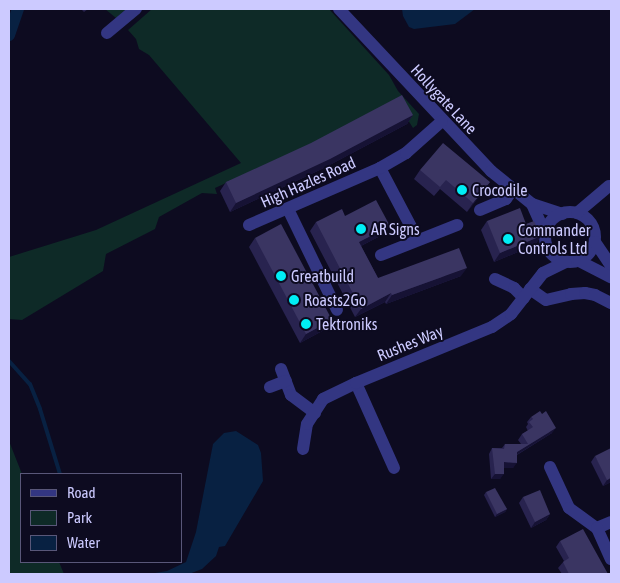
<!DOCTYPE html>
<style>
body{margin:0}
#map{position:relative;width:620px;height:583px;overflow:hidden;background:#0d0b20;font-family:"Asap Condensed",sans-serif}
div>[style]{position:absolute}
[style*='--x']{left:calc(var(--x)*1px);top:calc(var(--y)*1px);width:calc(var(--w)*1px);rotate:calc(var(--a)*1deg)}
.green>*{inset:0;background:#0e2a27}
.water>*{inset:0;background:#082142}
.stream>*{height:4px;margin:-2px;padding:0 2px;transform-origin:2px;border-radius:2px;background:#082142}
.canal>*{height:12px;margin:-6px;padding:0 6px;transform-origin:6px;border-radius:6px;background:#082142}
.minor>*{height:12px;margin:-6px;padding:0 6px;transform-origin:6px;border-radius:6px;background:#333682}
.minor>.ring{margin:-6px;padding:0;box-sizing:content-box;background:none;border:12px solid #333682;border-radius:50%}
.wall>*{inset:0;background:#28234f}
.shaded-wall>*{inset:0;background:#161234}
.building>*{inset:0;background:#3a3562}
.dots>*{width:14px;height:14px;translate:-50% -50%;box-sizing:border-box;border:2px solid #0d0b20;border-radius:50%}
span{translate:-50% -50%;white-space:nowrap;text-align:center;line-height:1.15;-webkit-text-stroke:4px #0d0b20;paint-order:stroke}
.street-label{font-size:16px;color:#cccaff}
.poi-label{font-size:16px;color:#cccaff}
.left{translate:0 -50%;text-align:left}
.frame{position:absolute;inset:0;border:10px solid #cccaff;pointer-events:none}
.legend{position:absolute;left:20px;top:473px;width:162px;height:90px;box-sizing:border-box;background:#0d0b20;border:1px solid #595779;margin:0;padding:6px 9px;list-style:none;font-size:15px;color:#cccaff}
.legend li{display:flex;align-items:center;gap:10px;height:25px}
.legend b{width:25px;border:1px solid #595779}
</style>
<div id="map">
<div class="green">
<div style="clip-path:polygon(105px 9px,127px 9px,116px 18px)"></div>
<div style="clip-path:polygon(152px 9px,329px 9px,389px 75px,398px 91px,419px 114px,417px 125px,413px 128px,396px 101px,301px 149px,215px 188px,217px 194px,202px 193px,159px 217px,155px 229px,106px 254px,103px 271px,22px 320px,9px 319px,9px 257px,96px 230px,241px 163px,149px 55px,139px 49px,136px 39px,128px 30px)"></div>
<div style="clip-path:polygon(9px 441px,22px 474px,21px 562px,59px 562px,64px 574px,9px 574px)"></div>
</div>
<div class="water">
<div style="clip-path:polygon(402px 9px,475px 9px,455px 24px,414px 29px,409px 27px,403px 16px)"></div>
<div style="clip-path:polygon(236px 431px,258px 445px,261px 453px,263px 481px,225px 546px,219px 547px,216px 556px,202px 569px,189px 574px,149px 574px,167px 571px,186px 562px,196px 532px,213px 444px,224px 433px)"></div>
</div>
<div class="stream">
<div style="--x:9;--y:361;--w:31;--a:48"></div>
<div style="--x:30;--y:384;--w:27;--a:68"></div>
<div style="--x:40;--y:409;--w:68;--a:72.9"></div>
</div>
<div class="canal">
<div style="--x:9;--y:35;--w:28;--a:-71"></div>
</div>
<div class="minor">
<div style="--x:339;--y:9;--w:222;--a:46.8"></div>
<div style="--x:491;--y:171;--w:53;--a:38.8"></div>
<div style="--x:532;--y:204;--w:32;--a:18"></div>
<div style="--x:107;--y:33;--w:38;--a:-40"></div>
<div style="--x:380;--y:168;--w:81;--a:62.2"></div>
<div style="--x:532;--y:204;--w:32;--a:66"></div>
<div style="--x:288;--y:209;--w:112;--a:64.1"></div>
<div style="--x:480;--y:210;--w:28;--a:-23"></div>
<div style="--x:506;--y:199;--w:12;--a:-55"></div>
<div class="ring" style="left:545px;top:212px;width:38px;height:38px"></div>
<div style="--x:577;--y:213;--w:42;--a:-40.2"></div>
<div style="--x:249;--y:225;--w:143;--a:-23.5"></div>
<div style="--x:380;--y:168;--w:30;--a:-30"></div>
<div style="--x:406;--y:153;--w:48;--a:-41.6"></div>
<div style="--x:595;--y:242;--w:29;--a:56"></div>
<div style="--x:381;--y:255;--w:82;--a:-21.5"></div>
<div style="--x:579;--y:261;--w:36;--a:27"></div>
<div style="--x:495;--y:279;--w:21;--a:25"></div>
<div style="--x:514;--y:288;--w:14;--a:45"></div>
<div style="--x:530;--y:289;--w:19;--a:35"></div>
<div style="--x:546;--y:300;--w:26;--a:-13"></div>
<div style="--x:571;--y:294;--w:14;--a:-4"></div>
<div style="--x:585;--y:293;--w:10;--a:11"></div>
<div style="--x:595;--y:295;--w:18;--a:27"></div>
<div style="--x:281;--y:369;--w:28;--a:69"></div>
<div style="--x:291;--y:395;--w:30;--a:37"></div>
<div style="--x:356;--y:383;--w:93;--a:65.9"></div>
<div style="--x:270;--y:387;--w:17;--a:-21"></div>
<div style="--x:303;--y:449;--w:25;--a:-81"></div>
<div style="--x:307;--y:424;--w:30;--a:-57"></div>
<div style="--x:323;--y:399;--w:37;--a:-26"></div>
<div style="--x:356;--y:383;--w:147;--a:-22.4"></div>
<div style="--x:492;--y:327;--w:23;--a:-34"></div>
<div style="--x:511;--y:314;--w:52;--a:-52"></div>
<div style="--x:543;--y:273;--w:25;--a:-26"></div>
<div style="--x:550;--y:467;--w:45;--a:65.1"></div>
<div style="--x:569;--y:508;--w:34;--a:36"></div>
<div style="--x:611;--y:522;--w:15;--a:157"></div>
<div style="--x:597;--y:528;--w:34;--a:66"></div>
</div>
<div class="wall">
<div style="clip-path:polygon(81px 9px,88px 9px,84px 12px)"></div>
<div style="clip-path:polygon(413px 115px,407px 124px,324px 168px,230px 212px,220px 191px,226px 182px)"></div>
<div style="clip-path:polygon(420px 170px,490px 182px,467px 212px,440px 189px,434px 196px,414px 179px)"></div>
<div style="clip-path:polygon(345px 216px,390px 226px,384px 234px,361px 246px,378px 278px,461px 276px,386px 304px,385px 302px,355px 317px,310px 231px,316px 222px)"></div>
<div style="clip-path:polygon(487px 221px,526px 224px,541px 236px,535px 245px,494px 262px,481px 230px)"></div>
<div style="clip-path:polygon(255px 238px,326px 329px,300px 343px,249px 247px)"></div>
<div style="clip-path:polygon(531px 417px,552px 433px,517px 455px,513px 468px,504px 468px,500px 479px,491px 479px,489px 454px,492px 448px,502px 448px,505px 444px,521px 444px,518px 440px,522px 434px,528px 431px,526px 427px,528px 424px,527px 422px)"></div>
<div style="clip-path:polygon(595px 456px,611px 482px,603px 486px,591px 462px)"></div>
<div style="clip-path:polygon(486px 492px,507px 509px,505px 512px,495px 517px,484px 495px)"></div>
<div style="clip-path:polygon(523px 497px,550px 514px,546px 520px,531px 528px,519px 503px)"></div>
<div style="clip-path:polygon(560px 541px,608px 574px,562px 574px,558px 568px,564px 561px,556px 547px)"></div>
</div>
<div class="shaded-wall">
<div style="clip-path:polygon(413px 115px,407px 124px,324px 168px,230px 212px,236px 203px)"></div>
<div style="clip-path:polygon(490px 182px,484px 191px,467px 212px,473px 203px)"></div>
<div style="clip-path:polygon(390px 226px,384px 234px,353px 250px,359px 242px)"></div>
<div style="clip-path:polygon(541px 236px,535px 245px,494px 262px,500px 253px)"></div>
<div style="clip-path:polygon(467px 268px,461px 276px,386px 304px,392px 295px)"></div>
<div style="clip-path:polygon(391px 293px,385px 302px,355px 317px,361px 309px)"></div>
<div style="clip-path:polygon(332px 320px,326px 329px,300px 343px,306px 334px)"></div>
<div style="clip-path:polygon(556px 428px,552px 433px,513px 457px,517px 452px)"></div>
<div style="clip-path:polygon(504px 462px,517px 463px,513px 468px,500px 468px)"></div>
<div style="clip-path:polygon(495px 474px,504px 474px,500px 479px,491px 479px)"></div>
<div style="clip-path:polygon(611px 478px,611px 482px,603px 486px,607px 480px)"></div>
<div style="clip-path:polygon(507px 509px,505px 512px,495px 517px,497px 514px)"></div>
<div style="clip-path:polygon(550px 514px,546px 520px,531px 528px,535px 522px)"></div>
</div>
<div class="building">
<div style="clip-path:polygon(402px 95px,413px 115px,330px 159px,236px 203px,226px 182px,311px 143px)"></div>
<div style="clip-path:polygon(443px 143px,490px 182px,473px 203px,446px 180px,440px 187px,420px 170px)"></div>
<div style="clip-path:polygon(376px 200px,390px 226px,359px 242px,378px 278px,459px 248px,467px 268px,392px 295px,391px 293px,361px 309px,316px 222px,342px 209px,345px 216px)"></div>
<div style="clip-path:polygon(520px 208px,526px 224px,534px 221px,541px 236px,500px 253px,487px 221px)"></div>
<div style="clip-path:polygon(281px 224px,332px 320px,306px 334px,255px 238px)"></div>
<div style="clip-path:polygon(540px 411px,542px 414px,546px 411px,556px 428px,517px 452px,517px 463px,504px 462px,504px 474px,495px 474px,492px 448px,504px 449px,505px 444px,528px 444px,522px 434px,533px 427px,529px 422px,533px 419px,531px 417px)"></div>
<div style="clip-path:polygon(611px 448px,611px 478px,607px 480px,595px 456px)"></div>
<div style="clip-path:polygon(495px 488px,507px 509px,497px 514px,486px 492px)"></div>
<div style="clip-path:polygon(540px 490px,550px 514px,535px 522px,523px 497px)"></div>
<div style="clip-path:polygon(583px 529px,608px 574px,569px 574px,563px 562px,569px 558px,560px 541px)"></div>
</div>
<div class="dots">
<div style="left:462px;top:190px;background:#00eef5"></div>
<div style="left:361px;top:229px;background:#00eef5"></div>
<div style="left:508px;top:239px;background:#00eef5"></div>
<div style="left:281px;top:276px;background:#00eef5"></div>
<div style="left:294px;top:300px;background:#00eef5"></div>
<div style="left:306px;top:324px;background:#00eef5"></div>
</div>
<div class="street-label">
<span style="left:444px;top:99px;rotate:47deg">Hollygate Lane</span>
<span style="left:308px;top:182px;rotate:-24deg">High Hazles Road</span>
<span style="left:410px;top:343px;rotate:-22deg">Rushes Way</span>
</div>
<div class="poi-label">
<span class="left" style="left:472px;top:190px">Crocodile</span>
<span class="left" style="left:371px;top:229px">AR Signs</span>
<span class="left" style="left:518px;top:239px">Commander<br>Controls Ltd</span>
<span class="left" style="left:291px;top:276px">Greatbuild</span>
<span class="left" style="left:304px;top:300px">Roasts2Go</span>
<span class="left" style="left:316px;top:324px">Tektroniks</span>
</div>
<div class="frame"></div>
<ul class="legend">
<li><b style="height:6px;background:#333682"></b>Road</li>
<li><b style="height:14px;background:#0e2a27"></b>Park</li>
<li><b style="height:14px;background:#082142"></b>Water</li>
</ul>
</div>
